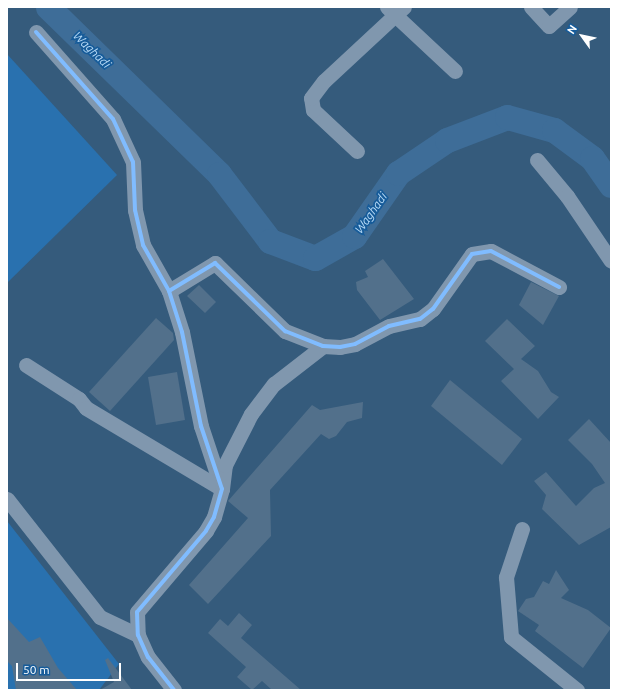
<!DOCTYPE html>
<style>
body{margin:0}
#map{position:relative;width:618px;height:697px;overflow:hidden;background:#355b7c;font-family:Ubuntu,sans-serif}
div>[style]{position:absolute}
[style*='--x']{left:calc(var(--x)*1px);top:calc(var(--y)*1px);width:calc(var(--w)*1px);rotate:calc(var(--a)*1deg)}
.green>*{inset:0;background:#2971af}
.river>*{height:25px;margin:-12.5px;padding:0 12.5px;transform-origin:12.5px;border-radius:12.5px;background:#3e6d98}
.building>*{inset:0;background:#52708b}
.street>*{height:15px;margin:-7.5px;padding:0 7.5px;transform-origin:7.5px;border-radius:7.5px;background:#8097ae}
.cycleway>*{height:4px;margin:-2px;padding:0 2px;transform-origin:2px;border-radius:2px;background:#80bcff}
span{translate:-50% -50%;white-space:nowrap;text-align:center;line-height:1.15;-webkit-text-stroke:3.5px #175c9a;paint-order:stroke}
.water-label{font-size:12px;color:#b9dcf8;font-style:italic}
.frame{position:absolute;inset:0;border:8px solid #fff;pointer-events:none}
.north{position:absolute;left:562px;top:16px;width:40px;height:40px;-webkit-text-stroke:3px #175c9a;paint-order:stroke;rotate:303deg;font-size:11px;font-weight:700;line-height:16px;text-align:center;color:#fff}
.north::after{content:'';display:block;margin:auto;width:14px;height:18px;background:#fff;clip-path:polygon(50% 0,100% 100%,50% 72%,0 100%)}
.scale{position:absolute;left:16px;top:663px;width:105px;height:18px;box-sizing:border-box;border:2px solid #fff;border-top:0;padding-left:5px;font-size:12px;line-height:14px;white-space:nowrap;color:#fff;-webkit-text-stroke:3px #175c9a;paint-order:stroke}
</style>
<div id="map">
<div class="green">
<div style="clip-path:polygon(7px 54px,117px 175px,7px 283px)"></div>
<div style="clip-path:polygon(7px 521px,119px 664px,99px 690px,7px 690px)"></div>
</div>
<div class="river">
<div style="--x:48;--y:7;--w:239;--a:44.3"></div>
<div style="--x:219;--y:174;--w:84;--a:52.7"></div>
<div style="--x:270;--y:241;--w:48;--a:20.7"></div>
<div style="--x:315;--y:258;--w:45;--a:-29.4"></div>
<div style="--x:354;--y:236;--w:77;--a:-55.1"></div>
<div style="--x:398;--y:173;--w:59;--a:-34"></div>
<div style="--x:447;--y:140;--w:64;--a:-21"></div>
<div style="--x:507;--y:117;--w:49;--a:15.5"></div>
<div style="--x:554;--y:130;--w:47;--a:36.4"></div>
<div style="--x:592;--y:158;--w:33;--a:55"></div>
</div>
<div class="building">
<div style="clip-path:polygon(383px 259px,414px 299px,380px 320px,357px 290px,356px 282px,368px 277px,365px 271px)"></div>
<div style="clip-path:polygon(531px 282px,559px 296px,543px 325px,519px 305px)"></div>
<div style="clip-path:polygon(199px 285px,216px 302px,205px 313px,187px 296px)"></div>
<div style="clip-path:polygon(156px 318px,173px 333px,174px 340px,110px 411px,89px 392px)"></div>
<div style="clip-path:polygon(507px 319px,535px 346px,521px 359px,538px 371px,551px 392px,559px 397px,538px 419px,501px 381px,514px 369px,485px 341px)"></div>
<div style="clip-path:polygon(177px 372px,185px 420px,156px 425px,148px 377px)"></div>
<div style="clip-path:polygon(450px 380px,522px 439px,502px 465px,431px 406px)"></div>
<div style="clip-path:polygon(363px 402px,362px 418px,347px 422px,336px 436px,329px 439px,321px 434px,270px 490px,271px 536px,208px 604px,189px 585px,248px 518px,228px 501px,312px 405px,320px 410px)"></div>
<div style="clip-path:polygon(589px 419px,611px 443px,611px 527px,579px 545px,542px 509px,546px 495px,534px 481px,546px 472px,576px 506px,594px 488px,605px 483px,592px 464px,568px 440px)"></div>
<div style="clip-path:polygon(556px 570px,569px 590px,561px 598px,588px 610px,611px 628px,583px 668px,535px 631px,539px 625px,518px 611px,526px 599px,534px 597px,543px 581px,549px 584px)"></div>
<div style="clip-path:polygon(239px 613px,252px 625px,241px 638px,301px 690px,272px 690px,262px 681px,252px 690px,237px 677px,246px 667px,208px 633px,220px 619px,228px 626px)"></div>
<div style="clip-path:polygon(7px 618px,29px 642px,40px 637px,58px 668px,77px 690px,16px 690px,12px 666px,7px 661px)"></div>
<div style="clip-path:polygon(108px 658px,132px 690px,100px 690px,114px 682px,105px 660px)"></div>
</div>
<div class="street">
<div style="--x:387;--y:7;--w:11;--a:45"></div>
<div style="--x:395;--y:15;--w:12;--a:-42"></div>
<div style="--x:531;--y:7;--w:26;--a:47"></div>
<div style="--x:549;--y:26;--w:28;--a:-42"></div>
<div style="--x:36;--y:32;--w:116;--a:48.5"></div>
<div style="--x:113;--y:119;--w:47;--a:65.1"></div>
<div style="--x:133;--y:162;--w:48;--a:87.6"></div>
<div style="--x:135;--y:210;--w:36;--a:77"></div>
<div style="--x:143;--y:245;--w:53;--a:60.5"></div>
<div style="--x:169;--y:291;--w:43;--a:72.4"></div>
<div style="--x:182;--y:332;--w:96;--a:78.6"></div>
<div style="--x:201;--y:426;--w:66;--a:71.6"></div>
<div style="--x:222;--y:489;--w:29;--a:106"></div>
<div style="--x:214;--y:517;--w:16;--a:120"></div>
<div style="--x:206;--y:531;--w:106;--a:130.4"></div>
<div style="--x:137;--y:612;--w:23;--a:88"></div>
<div style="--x:138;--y:635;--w:24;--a:66"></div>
<div style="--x:148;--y:657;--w:42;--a:51.8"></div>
<div style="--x:357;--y:151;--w:60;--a:-137"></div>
<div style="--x:313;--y:110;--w:12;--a:-99"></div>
<div style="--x:311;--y:98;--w:21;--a:-53"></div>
<div style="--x:324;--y:81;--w:97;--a:-42.9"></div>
<div style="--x:395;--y:15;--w:82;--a:43"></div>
<div style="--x:537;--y:160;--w:47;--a:50.2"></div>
<div style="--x:567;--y:196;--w:78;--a:55.9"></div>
<div style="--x:169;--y:291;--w:54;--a:-31.3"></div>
<div style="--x:215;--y:263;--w:98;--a:44.2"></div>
<div style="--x:285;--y:331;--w:41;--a:21.5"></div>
<div style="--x:323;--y:346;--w:17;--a:3"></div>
<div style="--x:340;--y:347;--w:15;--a:-11"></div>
<div style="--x:355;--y:344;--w:38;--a:-28"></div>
<div style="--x:389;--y:326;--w:32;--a:-13"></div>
<div style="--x:420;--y:319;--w:16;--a:-38"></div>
<div style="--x:433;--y:309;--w:67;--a:-54.7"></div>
<div style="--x:472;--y:254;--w:19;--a:-9"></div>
<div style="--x:491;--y:251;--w:77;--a:27.9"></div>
<div style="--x:26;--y:365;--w:63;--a:32.7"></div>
<div style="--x:79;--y:399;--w:11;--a:52"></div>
<div style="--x:86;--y:408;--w:158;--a:30.8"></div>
<div style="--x:222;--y:489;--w:24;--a:-83"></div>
<div style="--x:225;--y:465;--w:57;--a:-63"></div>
<div style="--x:251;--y:414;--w:38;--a:-53"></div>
<div style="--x:274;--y:384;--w:62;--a:-37.8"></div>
<div style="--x:7;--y:499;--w:150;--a:51.8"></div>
<div style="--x:100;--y:617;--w:42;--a:25.3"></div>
<div style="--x:522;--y:529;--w:51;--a:108.4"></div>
<div style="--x:506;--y:577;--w:60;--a:85.2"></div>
<div style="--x:511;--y:637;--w:85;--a:38.8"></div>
</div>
<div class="cycleway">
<div style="--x:36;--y:32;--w:116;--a:48.5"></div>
<div style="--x:113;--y:119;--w:47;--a:65.1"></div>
<div style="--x:133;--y:162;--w:48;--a:87.6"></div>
<div style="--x:135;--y:210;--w:36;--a:77"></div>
<div style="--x:143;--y:245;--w:53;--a:60.5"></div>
<div style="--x:169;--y:291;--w:43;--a:72.4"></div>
<div style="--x:182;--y:332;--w:96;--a:78.6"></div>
<div style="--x:201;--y:426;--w:66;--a:71.6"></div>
<div style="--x:222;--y:489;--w:29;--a:106"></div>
<div style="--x:214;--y:517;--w:16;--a:120"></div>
<div style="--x:206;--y:531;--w:106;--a:130.4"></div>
<div style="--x:137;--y:612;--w:23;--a:88"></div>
<div style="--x:138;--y:635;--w:24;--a:66"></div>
<div style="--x:148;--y:657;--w:42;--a:51.8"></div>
<div style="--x:169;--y:291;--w:54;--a:-31.3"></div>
<div style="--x:215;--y:263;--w:98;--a:44.2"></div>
<div style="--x:285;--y:331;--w:41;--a:21.5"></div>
<div style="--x:323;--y:346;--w:17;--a:3"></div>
<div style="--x:340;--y:347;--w:15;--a:-11"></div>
<div style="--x:355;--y:344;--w:38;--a:-28"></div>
<div style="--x:389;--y:326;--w:32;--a:-13"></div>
<div style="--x:420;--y:319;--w:16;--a:-38"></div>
<div style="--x:433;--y:309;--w:67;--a:-54.7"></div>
<div style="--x:472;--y:254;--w:19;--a:-9"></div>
<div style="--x:491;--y:251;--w:77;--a:27.9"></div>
</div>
<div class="water-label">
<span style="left:92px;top:50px;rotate:44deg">Waghadi</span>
<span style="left:371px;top:213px;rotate:-55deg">Waghadi</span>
</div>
<div class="frame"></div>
<div class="north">N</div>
<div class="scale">50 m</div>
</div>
